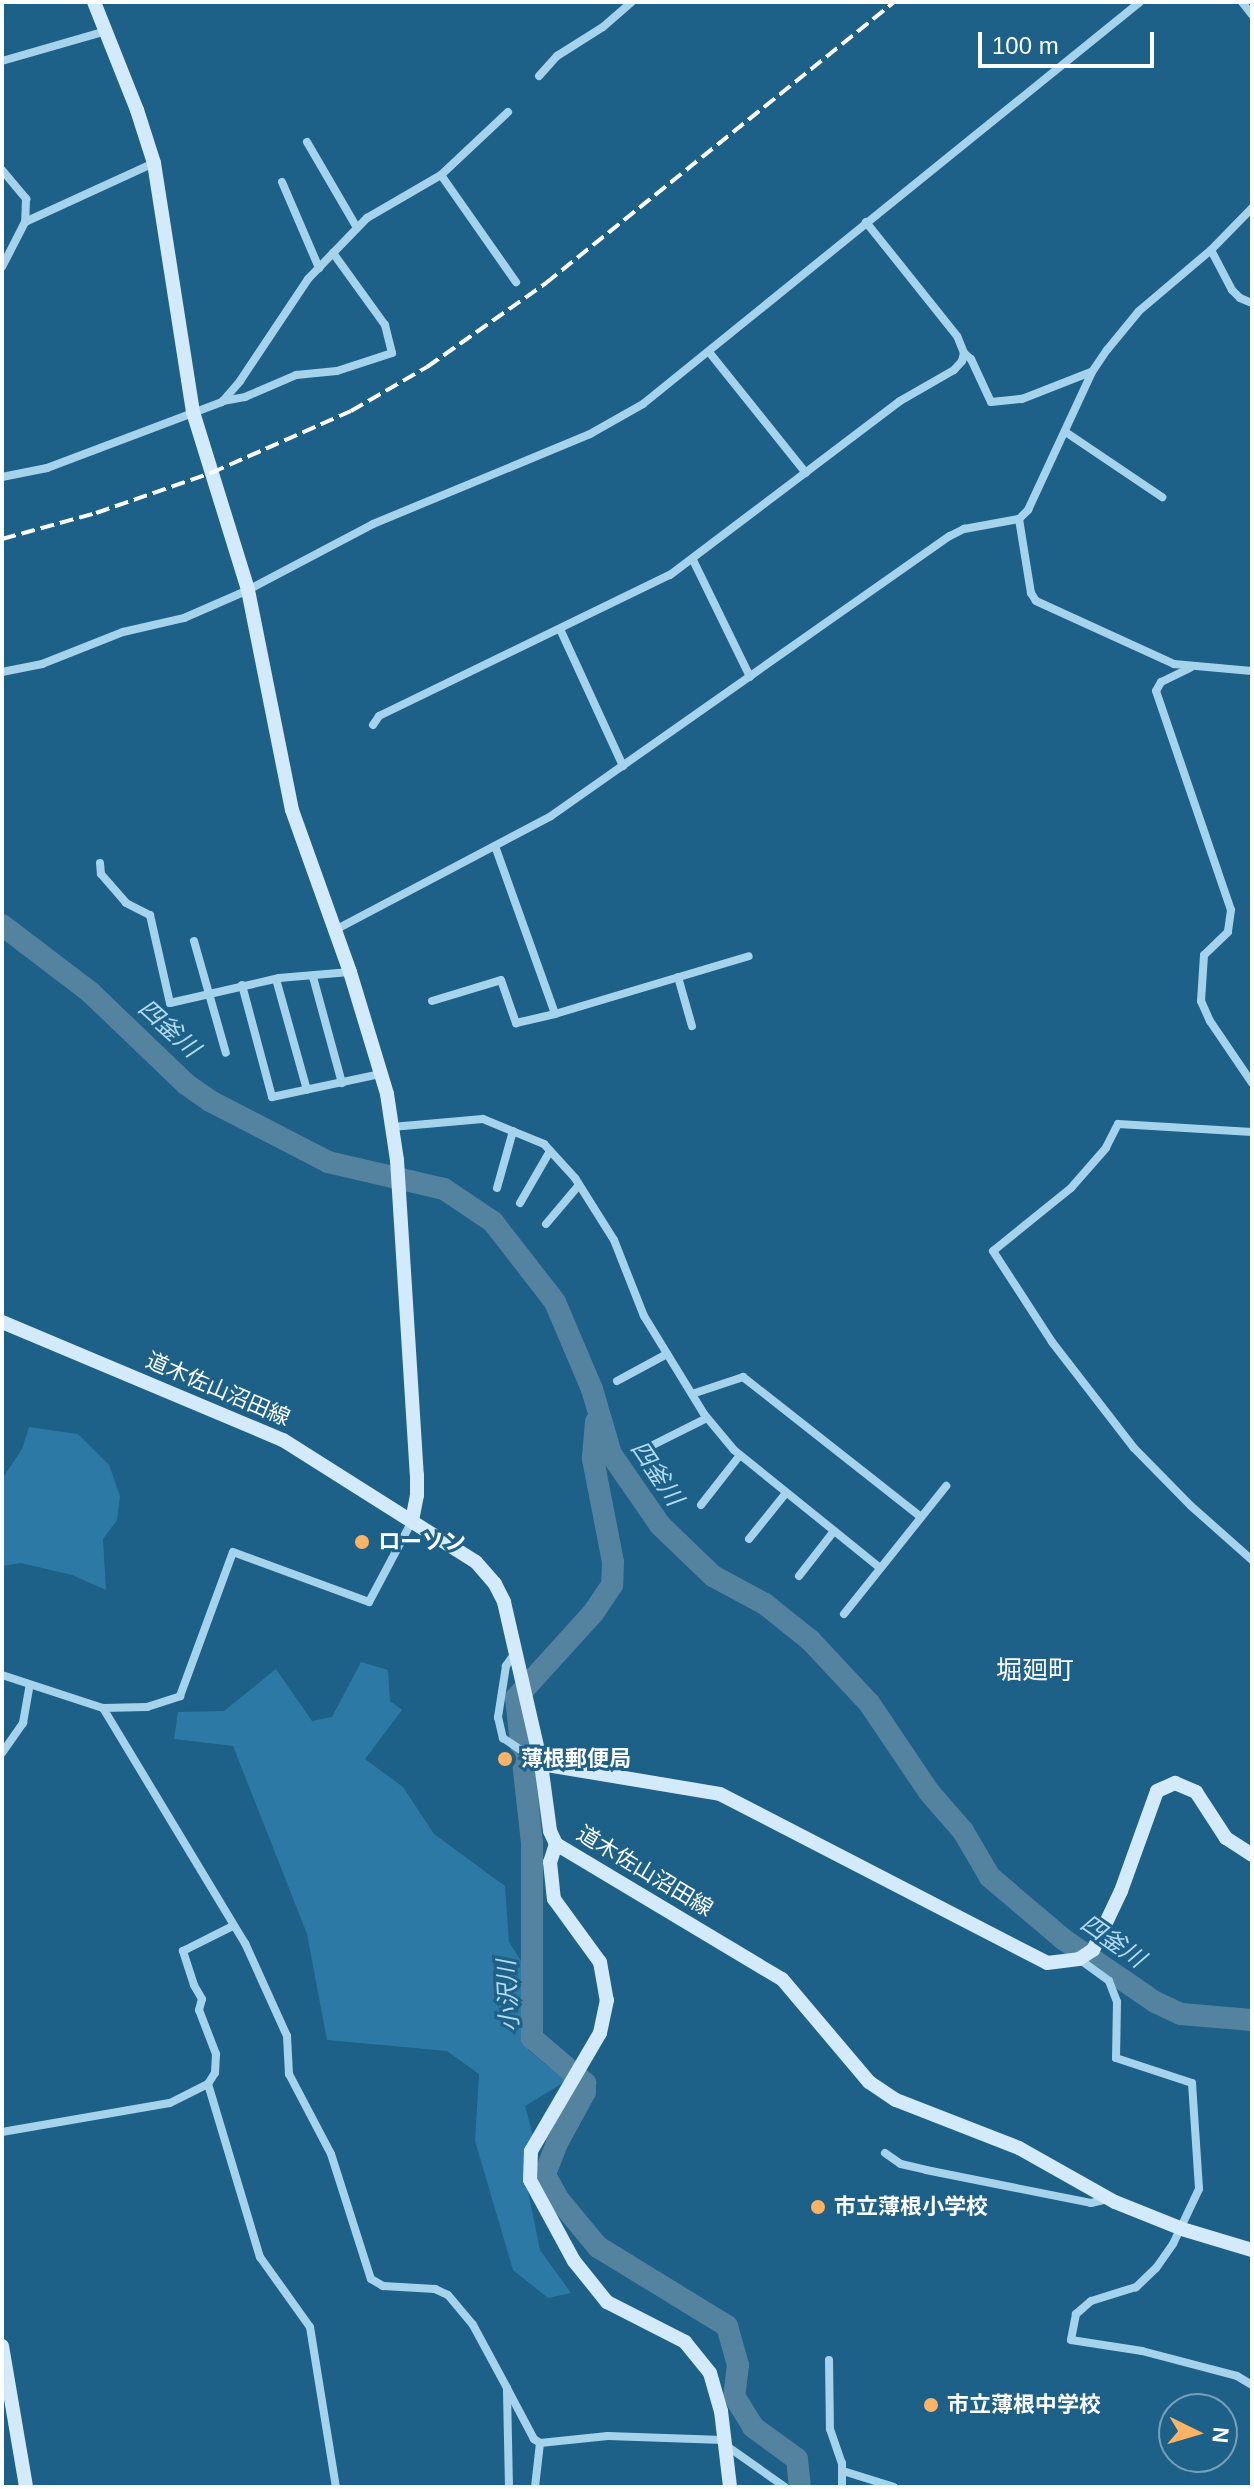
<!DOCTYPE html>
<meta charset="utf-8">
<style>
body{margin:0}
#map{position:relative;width:1254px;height:2489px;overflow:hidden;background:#1d6088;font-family:Helvetica,"Noto Sans JP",sans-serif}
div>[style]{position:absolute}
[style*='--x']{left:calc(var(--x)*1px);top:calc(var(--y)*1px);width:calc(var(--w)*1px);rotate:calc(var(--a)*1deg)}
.green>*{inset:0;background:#2d79a5}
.river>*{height:22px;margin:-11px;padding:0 11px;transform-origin:11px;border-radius:11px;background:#53839f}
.street>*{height:8px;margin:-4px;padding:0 4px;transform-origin:4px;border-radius:4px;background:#a6d3ec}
.secondary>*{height:14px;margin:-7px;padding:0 7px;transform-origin:7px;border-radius:7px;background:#d2eaf9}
.rail>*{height:4px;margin-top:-2px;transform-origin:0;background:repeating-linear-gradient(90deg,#fff 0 14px,transparent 0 20px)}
.dots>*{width:22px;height:22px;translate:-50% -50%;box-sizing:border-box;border:4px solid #1d6088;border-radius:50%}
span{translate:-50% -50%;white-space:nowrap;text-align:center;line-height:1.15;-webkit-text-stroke:6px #1d6088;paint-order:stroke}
.street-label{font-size:22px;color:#fff}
.poi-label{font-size:22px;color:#fff;font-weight:700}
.left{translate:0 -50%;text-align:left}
.water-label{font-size:24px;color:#b2dcf3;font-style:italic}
.quarter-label{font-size:26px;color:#fff}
.frame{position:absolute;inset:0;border:4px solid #fff;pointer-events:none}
.north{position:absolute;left:1158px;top:2393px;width:80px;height:80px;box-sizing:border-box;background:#1d6088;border:2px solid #77a0b8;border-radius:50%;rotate:95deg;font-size:22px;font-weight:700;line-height:32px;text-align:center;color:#fff}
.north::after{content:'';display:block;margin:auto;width:28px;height:36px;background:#fcb464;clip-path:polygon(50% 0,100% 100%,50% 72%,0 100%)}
.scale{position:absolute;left:978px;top:32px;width:176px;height:36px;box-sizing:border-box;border:4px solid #fff;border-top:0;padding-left:10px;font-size:24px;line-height:28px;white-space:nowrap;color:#fff;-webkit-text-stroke:6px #1d6088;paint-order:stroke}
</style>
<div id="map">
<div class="green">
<div style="clip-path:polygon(29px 1427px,78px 1434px,109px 1465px,120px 1496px,117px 1520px,103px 1539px,106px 1590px,72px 1575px,21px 1563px,3px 1566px,2px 1479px,22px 1449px)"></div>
<div style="clip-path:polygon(361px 1662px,388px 1670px,390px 1701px,402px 1710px,365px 1759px,403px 1787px,434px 1834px,505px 1886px,509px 1942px,531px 1977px,528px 2050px,566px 2081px,525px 2106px,534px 2139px,528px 2191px,540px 2250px,571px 2293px,548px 2298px,513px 2270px,475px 2141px,479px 2074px,447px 2051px,327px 2040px,307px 1934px,233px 1746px,174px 1739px,178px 1712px,224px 1711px,276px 1669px,312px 1721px,332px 1717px)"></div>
</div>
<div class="river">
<div style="--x:2;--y:925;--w:111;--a:37.3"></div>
<div style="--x:90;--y:992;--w:133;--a:43.8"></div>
<div style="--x:186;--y:1084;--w:29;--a:35"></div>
<div style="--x:210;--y:1101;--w:133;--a:27.3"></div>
<div style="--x:328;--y:1162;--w:119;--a:13.1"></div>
<div style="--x:444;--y:1189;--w:59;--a:34"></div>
<div style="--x:493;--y:1222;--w:101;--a:52.2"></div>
<div style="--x:555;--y:1302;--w:95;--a:67"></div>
<div style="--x:592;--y:1389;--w:68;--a:73.7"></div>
<div style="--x:611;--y:1454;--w:86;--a:55.4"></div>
<div style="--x:660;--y:1525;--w:74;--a:43.9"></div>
<div style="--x:713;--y:1576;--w:59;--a:28.3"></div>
<div style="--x:765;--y:1604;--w:58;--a:38.7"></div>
<div style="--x:810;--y:1640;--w:86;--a:46.9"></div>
<div style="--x:869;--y:1703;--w:107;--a:56"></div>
<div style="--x:929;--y:1792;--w:52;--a:48.9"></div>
<div style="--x:963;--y:1831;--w:53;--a:59.6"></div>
<div style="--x:990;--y:1877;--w:96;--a:40.3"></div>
<div style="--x:1063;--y:1939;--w:112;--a:34.4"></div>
<div style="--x:1155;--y:2002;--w:29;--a:25"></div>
<div style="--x:1181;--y:2014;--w:71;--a:4.8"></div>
<div style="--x:596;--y:1422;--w:37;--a:95"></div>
<div style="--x:593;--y:1459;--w:105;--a:79"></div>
<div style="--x:613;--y:1562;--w:23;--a:92"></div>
<div style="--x:612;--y:1585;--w:32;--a:124"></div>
<div style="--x:594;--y:1612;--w:116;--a:132.2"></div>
<div style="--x:516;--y:1698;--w:145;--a:83.7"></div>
<div style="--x:532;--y:1842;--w:196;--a:90"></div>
<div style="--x:532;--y:2038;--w:70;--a:40.3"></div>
<div style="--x:585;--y:2083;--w:9;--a:90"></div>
<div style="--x:585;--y:2092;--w:58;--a:118.8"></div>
<div style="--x:557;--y:2143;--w:34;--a:111"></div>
<div style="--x:545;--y:2175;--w:29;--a:61"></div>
<div style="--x:559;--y:2200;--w:61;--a:50.3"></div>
<div style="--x:598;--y:2247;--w:151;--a:31.5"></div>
<div style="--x:727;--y:2326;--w:41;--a:74.2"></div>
<div style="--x:738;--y:2365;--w:31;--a:97"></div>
<div style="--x:734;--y:2396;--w:36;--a:58"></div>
<div style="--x:753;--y:2427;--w:54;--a:36"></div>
<div style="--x:797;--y:2459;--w:28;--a:84"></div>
</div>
<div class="street">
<div style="--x:1242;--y:2;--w:16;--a:52"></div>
<div style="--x:2;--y:61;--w:108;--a:-16.1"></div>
<div style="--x:539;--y:76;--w:27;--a:-48"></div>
<div style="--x:557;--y:56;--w:54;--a:-32.2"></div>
<div style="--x:603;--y:27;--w:38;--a:-41"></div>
<div style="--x:307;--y:142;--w:99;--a:59.8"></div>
<div style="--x:2;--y:170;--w:38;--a:50"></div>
<div style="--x:26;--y:199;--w:23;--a:92"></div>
<div style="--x:441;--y:175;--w:131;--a:55"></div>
<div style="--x:282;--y:182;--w:94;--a:66.7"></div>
<div style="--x:1211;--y:250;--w:45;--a:62.3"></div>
<div style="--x:1232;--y:290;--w:11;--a:45"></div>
<div style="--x:1240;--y:298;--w:13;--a:23"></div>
<div style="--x:2;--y:267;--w:51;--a:-62.9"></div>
<div style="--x:25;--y:222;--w:142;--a:-24.6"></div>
<div style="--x:709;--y:352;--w:155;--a:51.3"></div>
<div style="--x:964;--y:353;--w:9;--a:41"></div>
<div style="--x:971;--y:359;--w:47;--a:65.1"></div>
<div style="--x:991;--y:402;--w:31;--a:-6"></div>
<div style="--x:1022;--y:399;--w:74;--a:-21.4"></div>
<div style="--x:223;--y:401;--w:22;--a:-10"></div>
<div style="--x:245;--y:397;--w:56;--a:-23.3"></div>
<div style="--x:296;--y:375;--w:41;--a:-5.6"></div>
<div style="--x:337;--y:371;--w:58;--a:-18.1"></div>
<div style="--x:392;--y:353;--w:29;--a:-104"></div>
<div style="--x:385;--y:325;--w:89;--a:-125.8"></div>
<div style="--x:1067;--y:433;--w:115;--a:34"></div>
<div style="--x:2;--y:477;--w:46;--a:-11.3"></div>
<div style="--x:47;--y:468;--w:187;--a:-20.7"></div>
<div style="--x:222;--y:402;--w:28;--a:-49"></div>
<div style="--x:240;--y:381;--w:123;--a:-56.3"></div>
<div style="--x:308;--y:279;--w:85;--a:-46"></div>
<div style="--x:367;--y:218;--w:86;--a:-30.2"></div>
<div style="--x:441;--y:175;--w:92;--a:-43.2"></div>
<div style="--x:1019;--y:519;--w:75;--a:80.8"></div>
<div style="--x:1031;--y:593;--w:9;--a:58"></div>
<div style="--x:1036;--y:601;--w:152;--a:24.5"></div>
<div style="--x:1174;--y:664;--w:78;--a:5.1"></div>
<div style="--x:693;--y:560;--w:130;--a:64"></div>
<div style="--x:560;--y:629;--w:151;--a:65.3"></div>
<div style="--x:1190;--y:668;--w:32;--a:154"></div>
<div style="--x:1161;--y:682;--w:10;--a:119"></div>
<div style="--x:1156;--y:691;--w:231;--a:71.1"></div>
<div style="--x:1231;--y:910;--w:22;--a:98"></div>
<div style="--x:1228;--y:932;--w:33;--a:136"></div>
<div style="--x:1204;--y:955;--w:46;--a:93.7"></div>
<div style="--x:1201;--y:1001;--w:22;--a:66"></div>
<div style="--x:1210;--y:1021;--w:75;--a:55.9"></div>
<div style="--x:2;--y:672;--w:41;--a:-11.3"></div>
<div style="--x:42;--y:664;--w:87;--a:-21.6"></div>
<div style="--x:123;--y:632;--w:63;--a:-12.9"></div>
<div style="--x:184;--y:618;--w:70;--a:-23.6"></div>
<div style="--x:248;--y:590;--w:141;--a:-27.8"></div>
<div style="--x:373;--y:524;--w:235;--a:-22.5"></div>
<div style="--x:590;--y:434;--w:61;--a:-29.5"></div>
<div style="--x:643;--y:404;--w:639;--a:-38.97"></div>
<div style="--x:373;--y:725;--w:11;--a:-56"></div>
<div style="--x:379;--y:716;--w:323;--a:-25.9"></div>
<div style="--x:670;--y:575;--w:288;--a:-37.1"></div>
<div style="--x:900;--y:401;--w:62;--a:-29.9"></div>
<div style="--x:954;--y:370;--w:12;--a:-48"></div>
<div style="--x:962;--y:361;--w:8;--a:-76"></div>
<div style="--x:964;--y:353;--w:18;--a:-112"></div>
<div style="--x:957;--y:336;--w:146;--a:-128.6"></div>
<div style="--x:495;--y:846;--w:178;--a:70.3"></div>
<div style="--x:555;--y:1014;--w:202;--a:-16.6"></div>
<div style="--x:100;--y:863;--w:11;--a:85"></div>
<div style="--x:101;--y:874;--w:38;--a:49"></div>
<div style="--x:126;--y:903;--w:27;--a:27"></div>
<div style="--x:150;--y:915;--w:90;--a:77.2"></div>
<div style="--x:170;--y:1003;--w:112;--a:-12.9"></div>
<div style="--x:279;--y:978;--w:71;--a:-4.8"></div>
<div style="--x:335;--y:930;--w:244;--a:-27.8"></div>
<div style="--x:551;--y:816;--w:487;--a:-35.1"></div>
<div style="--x:950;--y:536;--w:16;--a:-27"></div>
<div style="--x:964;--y:529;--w:56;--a:-10.3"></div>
<div style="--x:1019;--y:519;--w:13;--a:-45"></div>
<div style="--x:1028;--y:510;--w:152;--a:-65.1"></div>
<div style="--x:1092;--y:372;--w:27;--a:-56"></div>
<div style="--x:1107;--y:350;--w:50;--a:-50.6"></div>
<div style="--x:1139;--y:311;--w:94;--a:-40.3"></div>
<div style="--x:1211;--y:250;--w:59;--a:-45.7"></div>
<div style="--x:194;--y:941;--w:116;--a:74.1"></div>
<div style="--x:313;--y:977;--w:110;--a:74.7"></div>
<div style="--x:678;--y:977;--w:51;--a:74.1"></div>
<div style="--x:276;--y:979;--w:115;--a:74.4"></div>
<div style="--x:242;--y:985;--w:116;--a:75"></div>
<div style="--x:272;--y:1097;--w:110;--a:-12"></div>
<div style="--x:432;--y:1001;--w:72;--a:-16.9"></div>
<div style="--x:501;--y:980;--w:46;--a:70.8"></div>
<div style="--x:516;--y:1023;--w:40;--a:-13"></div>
<div style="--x:392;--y:1127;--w:91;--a:-5"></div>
<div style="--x:483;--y:1119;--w:66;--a:22.3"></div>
<div style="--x:544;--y:1144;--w:46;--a:47.6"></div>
<div style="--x:575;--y:1178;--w:73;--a:57.8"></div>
<div style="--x:614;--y:1240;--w:82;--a:68.5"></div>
<div style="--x:644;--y:1316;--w:115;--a:58.5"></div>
<div style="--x:704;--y:1414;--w:47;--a:50.2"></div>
<div style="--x:734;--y:1450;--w:188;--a:38.9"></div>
<div style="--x:1252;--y:1132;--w:134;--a:-176.6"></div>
<div style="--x:1118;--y:1124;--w:27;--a:117"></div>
<div style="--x:1106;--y:1148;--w:53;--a:131.2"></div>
<div style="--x:1071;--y:1188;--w:100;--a:141.1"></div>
<div style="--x:993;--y:1251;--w:108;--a:57"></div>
<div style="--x:1052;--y:1342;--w:134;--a:52.3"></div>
<div style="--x:1134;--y:1448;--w:81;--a:45.5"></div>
<div style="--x:1191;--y:1506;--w:81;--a:41.5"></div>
<div style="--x:497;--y:1188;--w:59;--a:-74.3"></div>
<div style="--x:520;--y:1203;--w:60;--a:-60"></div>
<div style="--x:546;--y:1224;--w:51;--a:-49.8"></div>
<div style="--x:617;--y:1381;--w:57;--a:-28.4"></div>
<div style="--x:692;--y:1394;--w:54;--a:-18.4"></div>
<div style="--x:743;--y:1377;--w:226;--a:38.2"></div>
<div style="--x:645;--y:1449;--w:69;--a:-26.6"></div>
<div style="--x:701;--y:1505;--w:63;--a:-52"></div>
<div style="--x:749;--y:1539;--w:59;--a:-51.2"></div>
<div style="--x:799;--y:1576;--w:57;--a:-52.1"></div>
<div style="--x:844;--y:1614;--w:164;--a:-51.4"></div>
<div style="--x:515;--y:1653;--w:16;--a:125"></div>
<div style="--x:506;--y:1666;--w:52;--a:98.9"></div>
<div style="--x:498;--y:1717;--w:22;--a:77"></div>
<div style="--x:503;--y:1738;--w:45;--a:34"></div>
<div style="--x:2;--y:1675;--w:106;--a:18.1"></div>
<div style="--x:103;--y:1708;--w:275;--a:58.9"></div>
<div style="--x:245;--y:1943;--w:102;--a:65.7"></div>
<div style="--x:287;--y:2036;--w:38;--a:87"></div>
<div style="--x:289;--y:2074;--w:90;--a:62.3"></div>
<div style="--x:331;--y:2154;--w:131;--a:72.3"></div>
<div style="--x:371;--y:2279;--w:14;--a:30"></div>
<div style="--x:383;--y:2286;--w:52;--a:3.3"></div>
<div style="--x:435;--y:2289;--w:14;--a:25"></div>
<div style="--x:448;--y:2295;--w:39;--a:50"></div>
<div style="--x:473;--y:2325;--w:72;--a:61.6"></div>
<div style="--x:103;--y:1708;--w:44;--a:-1.3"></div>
<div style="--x:147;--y:1707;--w:35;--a:-18"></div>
<div style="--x:180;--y:1696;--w:153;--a:-69.8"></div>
<div style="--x:233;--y:1552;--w:145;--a:20.2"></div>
<div style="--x:369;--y:1602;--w:92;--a:-62"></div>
<div style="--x:2;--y:1753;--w:37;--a:-55"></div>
<div style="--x:23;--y:1723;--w:39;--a:-80"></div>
<div style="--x:1079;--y:1959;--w:37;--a:36"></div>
<div style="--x:1109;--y:1981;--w:22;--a:69"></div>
<div style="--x:1117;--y:2002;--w:56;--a:91"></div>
<div style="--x:1116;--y:2058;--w:80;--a:18.2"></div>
<div style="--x:1192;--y:2083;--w:106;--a:86.2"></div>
<div style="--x:1199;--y:2189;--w:61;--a:115.3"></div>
<div style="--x:1173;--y:2244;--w:29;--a:125"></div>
<div style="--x:1156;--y:2268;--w:28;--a:136"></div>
<div style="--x:1136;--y:2287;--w:47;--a:162.7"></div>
<div style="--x:1091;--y:2301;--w:20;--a:139"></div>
<div style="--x:1076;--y:2314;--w:26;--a:101"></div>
<div style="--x:1071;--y:2340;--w:72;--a:8.8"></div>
<div style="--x:1142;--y:2351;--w:98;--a:14.7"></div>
<div style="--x:1237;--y:2376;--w:17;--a:31"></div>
<div style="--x:208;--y:2084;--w:181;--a:73.3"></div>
<div style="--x:260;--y:2257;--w:86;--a:54.5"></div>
<div style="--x:310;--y:2327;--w:162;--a:80.8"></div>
<div style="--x:2;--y:2132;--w:170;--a:-9.8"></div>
<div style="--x:170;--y:2103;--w:42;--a:-26.6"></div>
<div style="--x:208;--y:2084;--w:13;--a:-58"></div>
<div style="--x:215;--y:2073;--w:19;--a:-87"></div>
<div style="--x:216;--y:2054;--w:47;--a:-111.1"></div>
<div style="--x:199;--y:2010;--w:11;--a:-75"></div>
<div style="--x:202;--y:1999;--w:16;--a:-120"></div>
<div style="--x:194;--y:1985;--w:36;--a:-108"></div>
<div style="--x:183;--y:1951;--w:56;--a:-26.6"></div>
<div style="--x:885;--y:2153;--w:19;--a:35"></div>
<div style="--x:901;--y:2164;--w:26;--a:13"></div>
<div style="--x:926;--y:2170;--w:168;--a:11.3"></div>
<div style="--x:1091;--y:2203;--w:17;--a:-13"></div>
<div style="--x:829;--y:2360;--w:69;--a:89.2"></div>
<div style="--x:830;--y:2429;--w:36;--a:71"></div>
<div style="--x:842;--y:2463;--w:24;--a:90"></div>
<div style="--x:724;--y:2444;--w:75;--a:35.2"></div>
<div style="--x:843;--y:2471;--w:53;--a:17.4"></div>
<div style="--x:509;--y:2487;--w:99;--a:-91.2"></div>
<div style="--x:507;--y:2388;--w:58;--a:62.1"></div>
<div style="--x:534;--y:2439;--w:7;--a:34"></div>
<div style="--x:540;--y:2443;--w:68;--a:-5.9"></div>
<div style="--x:608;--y:2436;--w:115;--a:2"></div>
<div style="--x:535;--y:2487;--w:44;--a:-83.5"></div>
</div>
<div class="secondary">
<div style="--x:94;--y:2;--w:116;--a:68.3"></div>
<div style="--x:137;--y:110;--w:56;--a:72.2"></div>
<div style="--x:154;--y:163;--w:252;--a:81.1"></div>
<div style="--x:193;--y:412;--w:186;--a:72.8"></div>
<div style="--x:248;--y:590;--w:224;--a:78.7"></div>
<div style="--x:292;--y:810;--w:172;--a:70.3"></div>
<div style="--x:350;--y:972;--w:127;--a:73.1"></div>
<div style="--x:387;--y:1094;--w:67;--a:81.4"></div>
<div style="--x:397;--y:1160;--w:316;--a:86.4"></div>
<div style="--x:417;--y:1475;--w:20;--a:90"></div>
<div style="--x:417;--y:1495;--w:26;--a:101"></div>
<div style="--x:2;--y:1322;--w:305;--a:22.8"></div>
<div style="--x:283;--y:1440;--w:228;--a:32.3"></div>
<div style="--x:476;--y:1562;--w:29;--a:49"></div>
<div style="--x:495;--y:1584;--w:20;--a:63"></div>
<div style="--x:504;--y:1602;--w:166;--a:77.1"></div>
<div style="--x:541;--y:1764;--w:68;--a:82.3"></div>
<div style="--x:550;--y:1831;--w:14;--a:65"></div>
<div style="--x:556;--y:1844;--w:263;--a:30.9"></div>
<div style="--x:782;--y:1979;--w:135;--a:49.8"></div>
<div style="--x:869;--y:2082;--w:32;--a:34"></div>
<div style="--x:896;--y:2100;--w:132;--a:21.3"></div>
<div style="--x:1019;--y:2148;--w:110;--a:29.4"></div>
<div style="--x:1115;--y:2202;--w:72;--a:21.9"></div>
<div style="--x:1182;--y:2229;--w:73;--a:16.7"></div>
<div style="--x:541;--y:1764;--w:181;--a:9.5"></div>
<div style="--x:720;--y:1794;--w:368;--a:27.3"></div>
<div style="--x:1047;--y:1963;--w:32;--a:-7"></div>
<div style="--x:1079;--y:1959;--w:17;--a:-33"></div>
<div style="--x:1093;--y:1950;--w:65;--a:-64.6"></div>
<div style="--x:1121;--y:1891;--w:106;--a:-70.2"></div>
<div style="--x:1157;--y:1791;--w:20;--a:-24"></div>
<div style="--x:1175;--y:1783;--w:23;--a:23"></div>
<div style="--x:1196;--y:1792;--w:55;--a:56.9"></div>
<div style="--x:1226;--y:1838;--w:31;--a:33"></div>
<div style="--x:556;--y:1844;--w:19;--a:108"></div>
<div style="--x:550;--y:1862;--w:37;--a:84"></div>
<div style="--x:554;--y:1899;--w:78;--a:53.9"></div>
<div style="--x:600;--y:1962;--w:39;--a:80"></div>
<div style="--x:607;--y:2000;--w:34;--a:102"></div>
<div style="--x:600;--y:2033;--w:137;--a:120.3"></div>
<div style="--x:531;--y:2151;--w:29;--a:92"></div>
<div style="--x:530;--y:2180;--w:92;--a:61.5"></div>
<div style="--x:574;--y:2261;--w:53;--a:51.2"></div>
<div style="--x:607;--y:2302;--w:88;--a:27.1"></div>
<div style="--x:685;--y:2342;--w:40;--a:51"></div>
<div style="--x:710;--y:2373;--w:40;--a:74"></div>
<div style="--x:721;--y:2411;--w:77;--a:83.2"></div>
<div style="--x:2;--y:2346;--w:143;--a:80.3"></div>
</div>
<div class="rail">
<div style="--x:2;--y:539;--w:98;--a:-15.5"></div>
<div style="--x:96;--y:513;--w:122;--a:-19.2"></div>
<div style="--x:211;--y:473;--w:153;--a:-23.9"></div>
<div style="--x:351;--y:411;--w:88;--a:-30.1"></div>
<div style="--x:427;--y:367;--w:146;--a:-35.2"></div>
<div style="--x:546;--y:283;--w:447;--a:-38.9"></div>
</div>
<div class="dots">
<div style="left:362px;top:1542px;background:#fcb464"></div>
<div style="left:505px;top:1759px;background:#fcb464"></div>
<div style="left:818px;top:2207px;background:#fcb464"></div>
<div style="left:931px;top:2405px;background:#fcb464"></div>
</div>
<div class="street-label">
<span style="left:218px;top:1389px;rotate:23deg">道木佐山沼田線</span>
<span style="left:645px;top:1871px;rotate:31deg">道木佐山沼田線</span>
</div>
<div class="poi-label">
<span class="left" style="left:378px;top:1542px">ローソン</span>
<span class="left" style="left:521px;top:1759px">薄根郵便局</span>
<span class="left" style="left:834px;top:2207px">市立薄根小学校</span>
<span class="left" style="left:947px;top:2405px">市立薄根中学校</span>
</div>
<div class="water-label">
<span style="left:169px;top:1028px;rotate:42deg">四釜川</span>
<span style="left:657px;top:1473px;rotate:56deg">四釜川</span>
<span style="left:1113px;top:1941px;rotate:35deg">四釜川</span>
<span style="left:508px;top:1996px;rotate:-93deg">小沢川</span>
</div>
<div class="quarter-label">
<span style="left:1035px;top:1671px">堀廻町</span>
</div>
<div class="frame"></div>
<div class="north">N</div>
<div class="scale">100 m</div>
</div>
